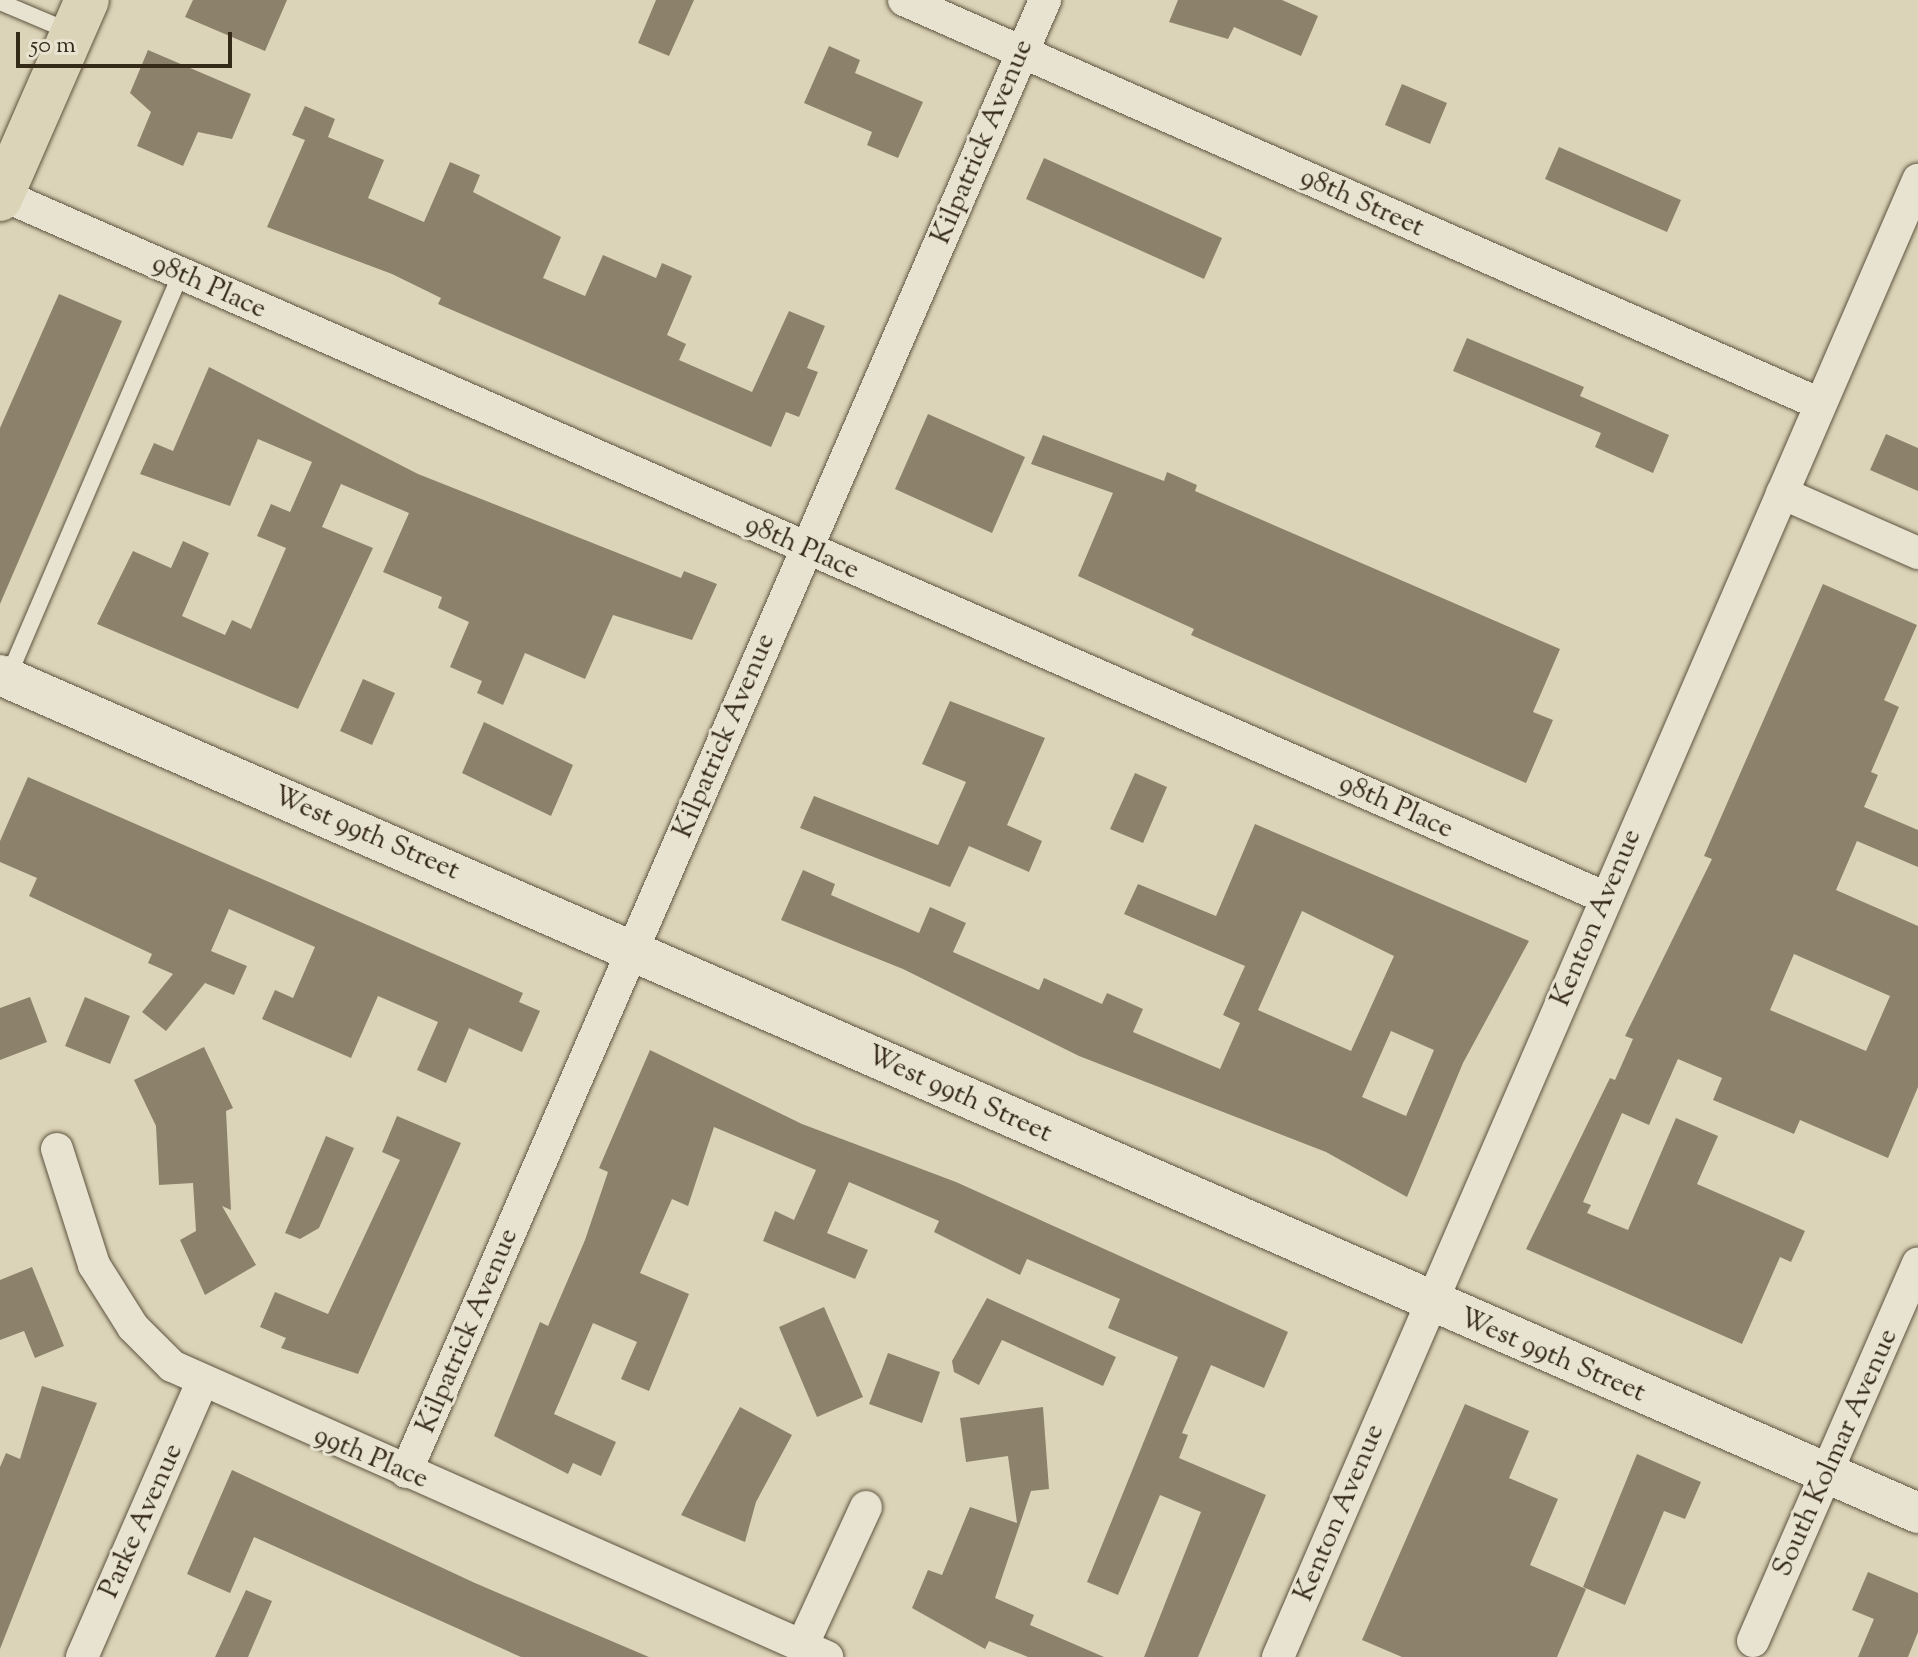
<!DOCTYPE html>
<style>
body{margin:0}
#map{position:relative;width:1918px;height:1657px;overflow:hidden;background:#dcd4b8;font-family:"Sorts Mill Goudy",serif}
div>[style]{position:absolute}
[style*='--x']{left:calc(var(--x)*1px);top:calc(var(--y)*1px);width:calc(var(--w)*1px);rotate:calc(var(--a)*1deg)}
.building>*{inset:0;background:#8c826b}
.roads{filter:drop-shadow(0 0 2px #5f5440) drop-shadow(0 0 2px #5f5440)}
.service>*{height:16px;margin:-8px;padding:0 8px;transform-origin:8px;border-radius:8px;background:#e8e3d1}
.minor>*{height:32px;margin:-16px;padding:0 16px;transform-origin:16px;border-radius:16px;background:#e8e3d1}
.tertiary>*{height:40px;margin:-20px;padding:0 20px;transform-origin:20px;border-radius:20px;background:#e8e3d1}
.primary>*{height:44px;margin:-22px;padding:0 22px;transform-origin:22px;border-radius:22px;background:#dcd4b8}
span{translate:-50% -50%;white-space:nowrap;text-align:center;line-height:1.15;-webkit-text-stroke:6px #e8e3d1;paint-order:stroke}
.street-label{font-size:28px;color:#352918}
.scale{position:absolute;left:16px;top:32px;width:216px;height:36px;box-sizing:border-box;border:4px solid #352918;border-top:0;padding-left:10px;font-size:24px;line-height:28px;white-space:nowrap;color:#352918;-webkit-text-stroke:6px #e8e3d1;paint-order:stroke}
</style>
<div id="map">
<div class="building">
<div style="clip-path:polygon(193px 0,287px 0,265px 51px,185px 17px)"></div>
<div style="clip-path:polygon(656px 0,694px 0,669px 56px,638px 43px)"></div>
<div style="clip-path:polygon(1178px 0,1282px 0,1318px 16px,1301px 56px,1234px 27px,1228px 39px,1169px 22px)"></div>
<div style="clip-path:polygon(829px 46px,860px 60px,855px 73px,923px 102px,898px 158px,867px 145px,872px 132px,804px 103px)"></div>
<div style="clip-path:polygon(148px 50px,251px 94px,232px 139px,198px 132px,183px 166px,137px 146px,151px 112px,130px 93px)"></div>
<div style="clip-path:polygon(1402px 84px,1447px 103px,1430px 144px,1385px 125px)"></div>
<div style="clip-path:polygon(305px 106px,335px 119px,328px 137px,384px 160px,368px 198px,424px 222px,450px 162px,480px 175px,473px 192px,561px 237px,543px 278px,585px 296px,603px 255px,656px 278px,662px 263px,692px 276px,667px 335px,686px 344px,679px 360px,752px 392px,789px 311px,825px 326px,807px 368px,818px 372px,799px 417px,786px 412px,771px 447px,438px 304px,441px 298px,392px 274px,267px 227px,305px 140px,292px 135px)"></div>
<div style="clip-path:polygon(1559px 147px,1681px 200px,1667px 232px,1545px 179px)"></div>
<div style="clip-path:polygon(1044px 158px,1222px 238px,1204px 279px,1026px 199px)"></div>
<div style="clip-path:polygon(59px 294px,122px 321px,0 604px,0 428px)"></div>
<div style="clip-path:polygon(1467px 338px,1584px 387px,1580px 396px,1669px 435px,1653px 473px,1595px 447px,1601px 433px,1453px 371px)"></div>
<div style="clip-path:polygon(209px 367px,418px 474px,681px 578px,684px 571px,717px 584px,692px 640px,613px 615px,585px 679px,525px 653px,503px 705px,477px 693px,482px 681px,450px 667px,469px 622px,438px 608px,442px 597px,383px 572px,409px 513px,341px 484px,322px 527px,373px 548px,298px 709px,97px 624px,133px 551px,171px 568px,183px 541px,209px 553px,182px 616px,225px 635px,232px 620px,251px 629px,286px 548px,257px 536px,271px 504px,290px 512px,312px 462px,258px 439px,230px 506px,140px 474px,154px 443px,173px 451px)"></div>
<div style="clip-path:polygon(928px 414px,1025px 457px,992px 533px,895px 489px)"></div>
<div style="clip-path:polygon(1886px 434px,1918px 448px,1918px 491px,1870px 470px)"></div>
<div style="clip-path:polygon(1043px 435px,1164px 481px,1167px 472px,1197px 485px,1195px 491px,1560px 649px,1533px 712px,1553px 720px,1526px 783px,1191px 635px,1194px 629px,1078px 576px,1113px 493px,1031px 464px)"></div>
<div style="clip-path:polygon(evenodd,1823px 584px,1917px 625px,1884px 700px,1899px 707px,1871px 772px,1878px 775px,1864px 807px,1918px 830px,1918px 867px,1857px 841px,1836px 890px,1918px 926px,1918px 1087px,1888px 1158px,1800px 1120px,1794px 1134px,1713px 1100px,1722px 1078px,1678px 1059px,1649px 1125px,1622px 1113px,1583px 1202px,1591px 1205px,1587px 1213px,1628px 1230px,1676px 1118px,1718px 1136px,1697px 1184px,1805px 1231px,1791px 1262px,1780px 1257px,1742px 1344px,1526px 1249px,1610px 1078px,1615px 1080px,1633px 1039px,1625px 1036px,1712px 859px,1704px 856px,1823px 584px,1794px 954px,1890px 996px,1866px 1051px,1770px 1010px,1794px 954px)"></div>
<div style="clip-path:polygon(363px 679px,395px 693px,372px 745px,340px 731px)"></div>
<div style="clip-path:polygon(950px 701px,1045px 738px,1007px 825px,1042px 841px,1029px 872px,969px 846px,950px 887px,800px 828px,814px 796px,938px 845px,966px 782px,922px 764px)"></div>
<div style="clip-path:polygon(484px 722px,573px 765px,551px 816px,462px 773px)"></div>
<div style="clip-path:polygon(1135px 773px,1167px 787px,1143px 843px,1110px 829px)"></div>
<div style="clip-path:polygon(28px 777px,523px 993px,519px 1002px,540px 1011px,522px 1052px,469px 1028px,446px 1083px,417px 1070px,438px 1022px,378px 996px,351px 1058px,262px 1019px,275px 990px,293px 998px,315px 947px,229px 909px,211px 951px,247px 966px,234px 995px,205px 983px,166px 1031px,142px 1012px,173px 974px,148px 963px,152px 954px,29px 896px,37px 878px,0 862px,0 841px)"></div>
<div style="clip-path:polygon(evenodd,1255px 824px,1529px 941px,1463px 1063px,1407px 1197px,1326px 1152px,1079px 1056px,903px 969px,781px 920px,803px 870px,835px 884px,831px 895px,919px 933px,930px 907px,966px 923px,953px 952px,1039px 990px,1044px 978px,1102px 1004px,1107px 993px,1143px 1009px,1133px 1032px,1220px 1069px,1240px 1023px,1223px 1015px,1245px 966px,1124px 914px,1138px 884px,1216px 916px,1255px 824px,1302px 911px,1394px 956px,1351px 1051px,1258px 1010px,1302px 911px,1255px 824px,1391px 1031px,1434px 1050px,1406px 1116px,1362px 1097px,1391px 1031px)"></div>
<div style="clip-path:polygon(30px 997px,47px 1042px,0 1060px,0 1008px)"></div>
<div style="clip-path:polygon(85px 997px,130px 1016px,110px 1064px,65px 1046px)"></div>
<div style="clip-path:polygon(204px 1047px,233px 1108px,226px 1111px,231px 1210px,222px 1206px,256px 1265px,205px 1295px,180px 1240px,196px 1231px,193px 1183px,159px 1185px,156px 1126px,134px 1080px)"></div>
<div style="clip-path:polygon(650px 1050px,802px 1124px,956px 1182px,1288px 1332px,1264px 1388px,1211px 1365px,1182px 1433px,1188px 1435px,1179px 1458px,1266px 1495px,1198px 1657px,1144px 1657px,1201px 1512px,1160px 1495px,1118px 1595px,1087px 1582px,1178px 1357px,1108px 1328px,1120px 1299px,1027px 1259px,1020px 1275px,934px 1232px,939px 1221px,849px 1182px,827px 1233px,868px 1250px,855px 1279px,763px 1241px,775px 1211px,794px 1220px,816px 1170px,714px 1127px,688px 1206px,672px 1199px,640px 1273px,689px 1294px,649px 1391px,621px 1379px,637px 1342px,593px 1323px,554px 1414px,616px 1442px,601px 1476px,573px 1463px,568px 1474px,494px 1436px,540px 1322px,548px 1326px,585px 1240px,608px 1172px,599px 1168px)"></div>
<div style="clip-path:polygon(397px 1116px,461px 1143px,358px 1374px,281px 1348px,286px 1338px,260px 1327px,275px 1292px,328px 1314px,400px 1160px,382px 1152px)"></div>
<div style="clip-path:polygon(326px 1136px,354px 1148px,319px 1228px,300px 1239px,285px 1233px)"></div>
<div style="clip-path:polygon(32px 1267px,64px 1346px,35px 1358px,24px 1331px,0 1340px,0 1280px)"></div>
<div style="clip-path:polygon(987px 1298px,1116px 1357px,1103px 1386px,1002px 1340px,979px 1385px,954px 1372px,952px 1361px)"></div>
<div style="clip-path:polygon(824px 1307px,863px 1397px,817px 1417px,779px 1327px)"></div>
<div style="clip-path:polygon(888px 1353px,940px 1372px,922px 1423px,869px 1404px)"></div>
<div style="clip-path:polygon(42px 1386px,97px 1403px,0 1649px,0 1467px,6px 1453px,20px 1459px)"></div>
<div style="clip-path:polygon(1465px 1404px,1529px 1431px,1509px 1478px,1558px 1499px,1530px 1565px,1586px 1589px,1557px 1657px,1402px 1657px,1362px 1640px)"></div>
<div style="clip-path:polygon(740px 1407px,792px 1435px,756px 1502px,745px 1542px,681px 1515px)"></div>
<div style="clip-path:polygon(1043px 1407px,1049px 1489px,1031px 1491px,995px 1598px,1034px 1615px,1030px 1625px,1104px 1657px,1028px 1657px,989px 1641px,985px 1649px,912px 1608px,928px 1570px,942px 1575px,970px 1507px,1017px 1523px,1008px 1456px,966px 1462px,960px 1418px)"></div>
<div style="clip-path:polygon(1637px 1454px,1701px 1482px,1685px 1519px,1664px 1511px,1625px 1605px,1583px 1587px)"></div>
<div style="clip-path:polygon(232px 1470px,475px 1583px,649px 1657px,521px 1657px,254px 1537px,230px 1593px,187px 1574px)"></div>
<div style="clip-path:polygon(1868px 1572px,1918px 1593px,1918px 1632px,1908px 1657px,1858px 1657px,1874px 1619px,1852px 1610px)"></div>
<div style="clip-path:polygon(246px 1590px,272px 1601px,248px 1657px,215px 1657px)"></div>
</div>
<div class="roads">
<div class="service">
<div style="--x:0;--y:2;--w:77;--a:22.9"></div>
<div style="--x:8;--y:677;--w:439;--a:-66.8"></div>
</div>
<div class="minor">
<div style="--x:904;--y:0;--w:1001;--a:23.8"></div>
<div style="--x:0;--y:194;--w:1754;--a:23.67"></div>
<div style="--x:1782;--y:493;--w:149;--a:23.8"></div>
<div style="--x:57;--y:1149;--w:122;--a:72.3"></div>
<div style="--x:94;--y:1265;--w:73;--a:57.8"></div>
<div style="--x:133;--y:1327;--w:55;--a:45"></div>
<div style="--x:172;--y:1366;--w:717;--a:23.95"></div>
<div style="--x:406;--y:1472;--w:1605;--a:-66.53"></div>
<div style="--x:1753;--y:1641;--w:412;--a:-66.4"></div>
<div style="--x:802;--y:1646;--w:153;--a:-65.3"></div>
<div style="--x:82;--y:1657;--w:297;--a:-66.4"></div>
<div style="--x:1278;--y:1657;--w:1610;--a:-66.57"></div>
</div>
<div class="tertiary">
<div style="--x:0;--y:675;--w:2093;--a:23.6"></div>
</div>
<div class="primary">
<div style="--x:0;--y:199;--w:217;--a:-66.4"></div>
</div>
</div>
<div class="street-label">
<span style="left:983px;top:142px;rotate:-67deg">Kilpatrick Avenue</span>
<span style="left:1362px;top:203px;rotate:24deg">98th Street</span>
<span style="left:209px;top:287px;rotate:24deg">98th Place</span>
<span style="left:802px;top:548px;rotate:24deg">98th Place</span>
<span style="left:725px;top:736px;rotate:-67deg">Kilpatrick Avenue</span>
<span style="left:1396px;top:807px;rotate:24deg">98th Place</span>
<span style="left:366px;top:834px;rotate:23deg">West 99th Street</span>
<span style="left:1597px;top:918px;rotate:-67deg">Kenton Avenue</span>
<span style="left:959px;top:1095px;rotate:24deg">West 99th Street</span>
<span style="left:468px;top:1331px;rotate:-67deg">Kilpatrick Avenue</span>
<span style="left:1552px;top:1356px;rotate:23deg">West 99th Street</span>
<span style="left:1836px;top:1453px;rotate:-66deg">South Kolmar Avenue</span>
<span style="left:371px;top:1458px;rotate:23deg">99th Place</span>
<span style="left:1340px;top:1513px;rotate:-67deg">Kenton Avenue</span>
<span style="left:142px;top:1521px;rotate:-66deg">Parke Avenue</span>
</div>
<div class="scale">50 m</div>
</div>
